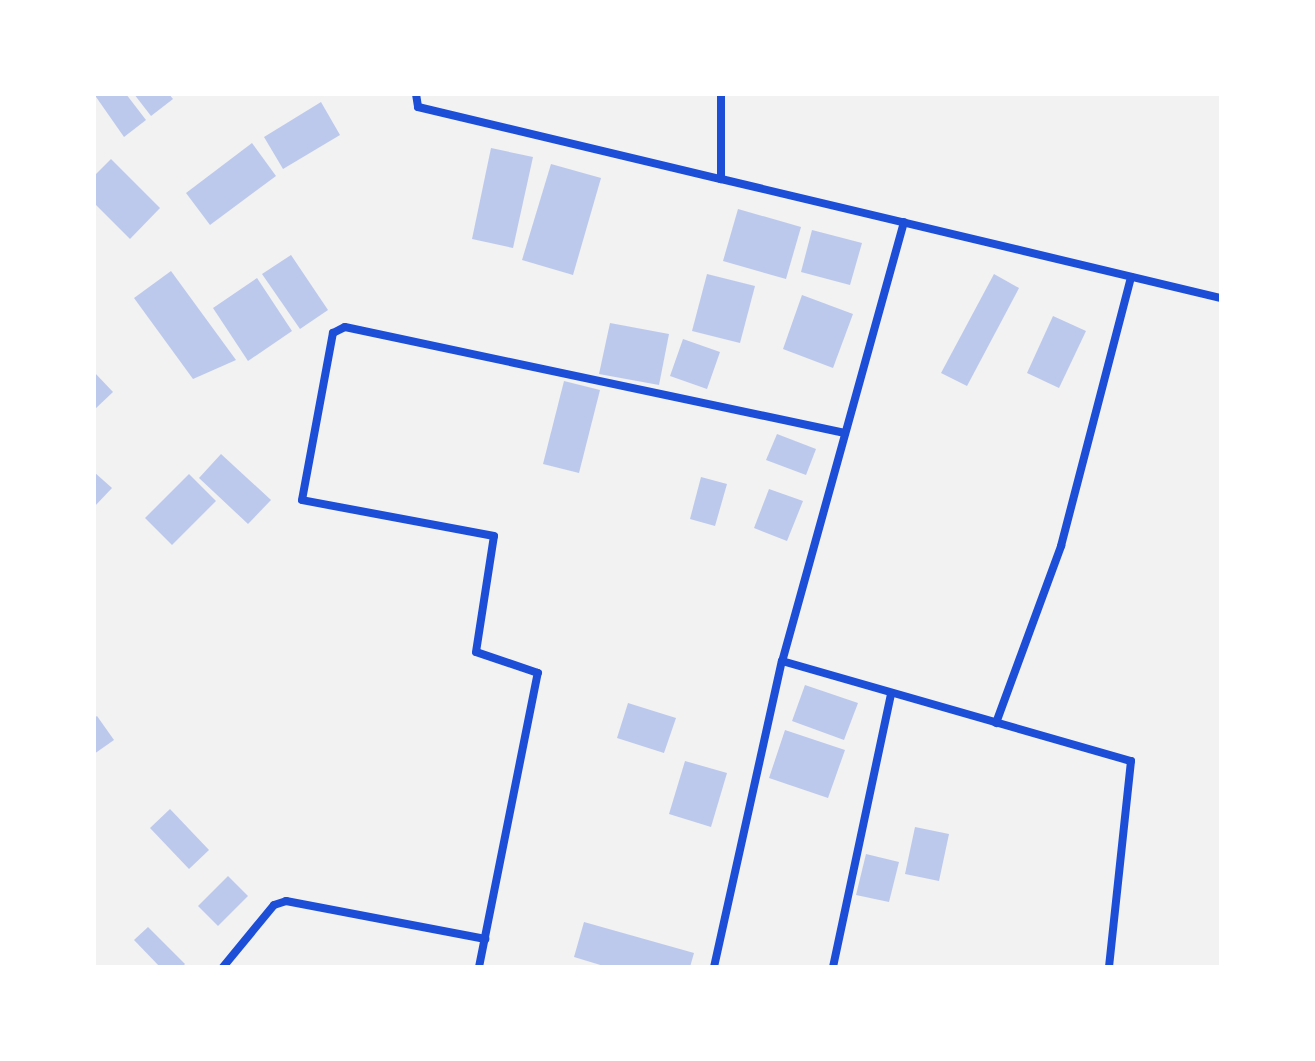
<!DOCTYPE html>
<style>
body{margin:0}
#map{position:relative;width:1315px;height:1061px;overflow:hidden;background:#f2f2f2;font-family:"PT Sans",sans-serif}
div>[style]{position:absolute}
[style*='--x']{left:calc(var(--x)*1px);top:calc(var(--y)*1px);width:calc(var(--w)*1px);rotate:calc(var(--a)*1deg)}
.building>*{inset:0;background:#bdc9ec}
.minor>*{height:8px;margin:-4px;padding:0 4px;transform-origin:4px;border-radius:4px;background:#1d4ed8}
span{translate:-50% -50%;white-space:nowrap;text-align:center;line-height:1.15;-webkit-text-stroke:8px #fff;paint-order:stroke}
.frame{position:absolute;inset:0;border:96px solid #fff;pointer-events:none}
</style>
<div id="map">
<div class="building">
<div style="clip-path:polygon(94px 94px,126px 94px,146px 120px,124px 137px)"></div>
<div style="clip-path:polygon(134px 94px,169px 94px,173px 99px,151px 116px)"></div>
<div style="clip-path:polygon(321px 102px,340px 135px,283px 169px,264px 137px)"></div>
<div style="clip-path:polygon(252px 143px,276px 176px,210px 225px,186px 193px)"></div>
<div style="clip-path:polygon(491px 148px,533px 157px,513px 248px,472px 239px)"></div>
<div style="clip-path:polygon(111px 159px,160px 208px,130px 239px,94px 203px,94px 176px)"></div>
<div style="clip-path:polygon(551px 164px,601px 178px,573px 275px,522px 260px)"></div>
<div style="clip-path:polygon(738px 209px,801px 227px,786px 279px,723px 261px)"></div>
<div style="clip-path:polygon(812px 230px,862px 243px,850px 285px,801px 272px)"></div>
<div style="clip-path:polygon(291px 255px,328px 310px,300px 329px,262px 274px)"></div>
<div style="clip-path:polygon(171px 271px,236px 360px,193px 379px,134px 298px)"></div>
<div style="clip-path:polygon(707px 274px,755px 286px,740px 343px,692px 331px)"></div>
<div style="clip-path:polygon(994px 274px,1019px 288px,967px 386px,941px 373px)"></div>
<div style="clip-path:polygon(257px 278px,292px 331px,248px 361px,213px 308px)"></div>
<div style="clip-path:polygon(802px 295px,853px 314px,833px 368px,783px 349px)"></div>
<div style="clip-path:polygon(1053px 316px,1086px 331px,1059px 388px,1027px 373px)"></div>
<div style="clip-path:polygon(610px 323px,669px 334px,659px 385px,599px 374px)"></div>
<div style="clip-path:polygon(683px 339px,720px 352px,707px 389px,670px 376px)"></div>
<div style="clip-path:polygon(94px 372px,113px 392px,94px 410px)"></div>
<div style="clip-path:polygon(564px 381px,600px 390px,579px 473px,543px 464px)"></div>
<div style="clip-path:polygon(777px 434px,816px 449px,806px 475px,766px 460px)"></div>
<div style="clip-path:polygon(221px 454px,271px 500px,248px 524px,199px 478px)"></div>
<div style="clip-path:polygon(94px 472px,112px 488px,94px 507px)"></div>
<div style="clip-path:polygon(189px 474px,216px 501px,172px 545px,145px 518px)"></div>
<div style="clip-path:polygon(701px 477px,727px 484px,715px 526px,690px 519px)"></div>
<div style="clip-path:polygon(769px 489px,803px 501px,787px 541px,754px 528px)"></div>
<div style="clip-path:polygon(805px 685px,858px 703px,844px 740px,792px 721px)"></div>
<div style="clip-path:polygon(628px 703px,676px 718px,664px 753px,617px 738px)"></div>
<div style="clip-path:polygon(97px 716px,114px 740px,94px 754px,94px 718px)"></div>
<div style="clip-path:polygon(785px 730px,845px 750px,828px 798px,769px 778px)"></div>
<div style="clip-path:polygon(685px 761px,727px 773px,711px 827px,669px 814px)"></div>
<div style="clip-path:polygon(170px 809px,209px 850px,189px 869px,150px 828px)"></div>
<div style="clip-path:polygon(915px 827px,949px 834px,939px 881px,905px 874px)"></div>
<div style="clip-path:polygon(866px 854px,899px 862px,889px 902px,856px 895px)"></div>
<div style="clip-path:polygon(228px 876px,248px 896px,218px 926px,198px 906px)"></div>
<div style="clip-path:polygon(584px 922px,694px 953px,690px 967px,607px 967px,574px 957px)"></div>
<div style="clip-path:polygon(148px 927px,185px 964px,182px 967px,160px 967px,134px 940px)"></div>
</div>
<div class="minor">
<div style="--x:416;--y:94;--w:13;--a:81"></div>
<div style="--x:418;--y:107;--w:311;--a:13.4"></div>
<div style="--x:721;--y:94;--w:85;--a:90"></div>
<div style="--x:721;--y:179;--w:514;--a:13.39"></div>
<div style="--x:904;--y:222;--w:456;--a:105.5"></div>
<div style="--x:782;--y:661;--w:363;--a:16"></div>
<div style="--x:1131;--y:761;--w:207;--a:96.1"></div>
<div style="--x:996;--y:723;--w:189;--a:-69.8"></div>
<div style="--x:1061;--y:546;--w:278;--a:-75.4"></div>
<div style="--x:223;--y:967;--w:80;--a:-50.6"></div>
<div style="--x:274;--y:905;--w:13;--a:-18"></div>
<div style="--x:286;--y:901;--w:203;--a:10.8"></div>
<div style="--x:479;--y:967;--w:300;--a:-78.7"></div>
<div style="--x:538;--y:673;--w:65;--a:-161.3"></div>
<div style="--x:476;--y:652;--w:117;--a:-81.2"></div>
<div style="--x:494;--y:536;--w:195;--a:-169.4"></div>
<div style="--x:302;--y:500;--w:170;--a:-79.5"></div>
<div style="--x:333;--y:333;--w:13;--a:-27"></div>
<div style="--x:345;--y:327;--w:511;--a:11.97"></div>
<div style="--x:714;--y:967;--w:313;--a:-77.5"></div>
<div style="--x:833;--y:967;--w:280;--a:-78"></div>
</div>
<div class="frame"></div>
</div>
